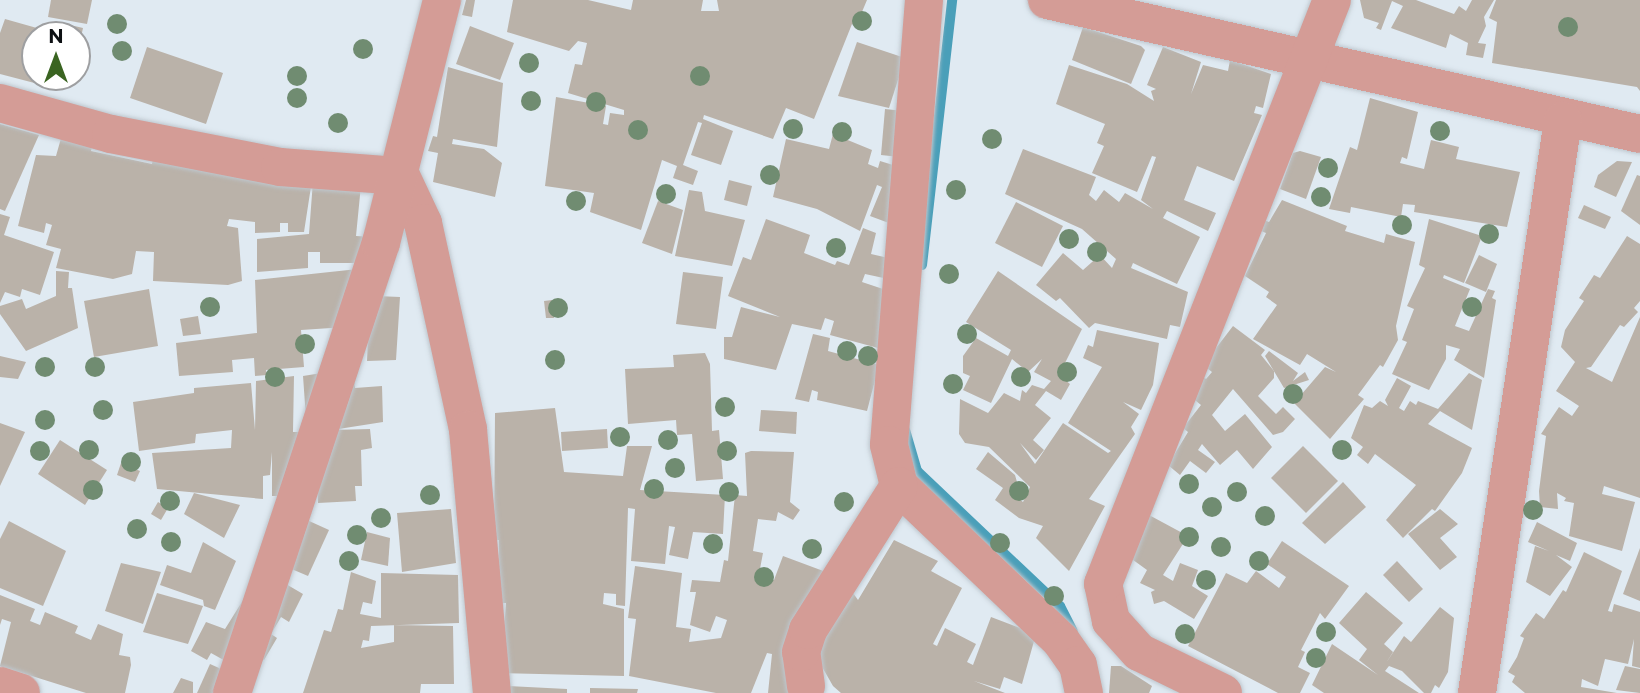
<!DOCTYPE html>
<style>
body{margin:0}
#map{position:relative;width:1640px;height:693px;overflow:hidden;background:#e0eaf2;font-family:Montserrat,sans-serif}
div>[style]{position:absolute}
[style*='--x']{left:calc(var(--x)*1px);top:calc(var(--y)*1px);width:calc(var(--w)*1px);rotate:calc(var(--a)*1deg)}
.stream>*{height:10px;margin:-5px;padding:0 5px;transform-origin:5px;border-radius:5px;background:#4a9fb9}
.building>*{inset:0;background:#bab2a9}
.roads{filter:drop-shadow(0 0 2px #bec7ce) drop-shadow(0 0 2px #bec7ce)}
.minor>*{height:38px;margin:-19px;padding:0 19px;transform-origin:19px;border-radius:19px;background:#d49c96}
.trees>*{width:20px;height:20px;margin:-10px;border-radius:50%;background:#708c71}
span{translate:-50% -50%;white-space:nowrap;text-align:center;line-height:1.15;-webkit-text-stroke:6px #fff;paint-order:stroke}
.north{position:absolute;left:21px;top:21px;width:70px;height:70px;box-sizing:border-box;background:#fff;border:2px solid #9e9fa1;border-radius:50%;rotate:0deg;font-size:19px;font-weight:700;line-height:28px;text-align:center;color:#0d1013}
.north::after{content:'';display:block;margin:auto;width:24px;height:32px;background:#3a6421;clip-path:polygon(50% 0,100% 100%,50% 72%,0 100%)}
</style>
<div id="map">
<div class="stream">
<div style="--x:922;--y:265;--w:267;--a:-83.5"></div>
<div style="--x:905;--y:430;--w:43;--a:73.7"></div>
<div style="--x:917;--y:471;--w:197;--a:43.4"></div>
<div style="--x:1060;--y:606;--w:28;--a:63"></div>
</div>
<div class="building">
<div style="clip-path:polygon(51px 0,92px 0,87px 24px,48px 17px)"></div>
<div style="clip-path:polygon(466px 0,475px 0,472px 17px,462px 15px)"></div>
<div style="clip-path:polygon(513px 0,588px 0,631px 10px,633px 0,703px 0,701px 11px,719px 11px,717px 0,867px 0,856px 26px,852px 24px,814px 119px,786px 108px,773px 139px,704px 115px,703px 119px,733px 131px,721px 165px,691px 155px,702px 123px,698px 122px,683px 165px,698px 171px,693px 185px,673px 178px,677px 166px,662px 160px,641px 230px,590px 212px,594px 193px,545px 186px,556px 97px,606px 106px,603px 124px,608px 125px,610px 113px,624px 115px,624px 110px,568px 93px,575px 64px,582px 65px,587px 43px,578px 41px,569px 51px,507px 32px)"></div>
<div style="clip-path:polygon(1360px 0,1416px 0,1454px 14px,1459px 6px,1466px 11px,1472px 0,1494px 0,1484px 17px,1486px 26px,1478px 43px,1486px 44px,1483px 58px,1466px 55px,1468px 43px,1450px 34px,1446px 48px,1391px 28px,1403px 6px,1392px 1px,1381px 30px,1376px 28px,1379px 23px,1364px 18px)"></div>
<div style="clip-path:polygon(1496px 0,1640px 0,1640px 91px,1637px 87px,1492px 63px,1497px 22px,1489px 18px)"></div>
<div style="clip-path:polygon(5px 19px,58px 34px,35px 35px,35px 77px,49px 77px,46px 86px,0 74px,0 33px)"></div>
<div style="clip-path:polygon(66px 24px,83px 28px,78px 51px,77px 35px,63px 35px)"></div>
<div style="clip-path:polygon(470px 26px,514px 43px,500px 80px,456px 64px)"></div>
<div style="clip-path:polygon(1083px 27px,1141px 46px,1145px 50px,1131px 84px,1072px 60px)"></div>
<div style="clip-path:polygon(857px 42px,905px 58px,889px 108px,838px 96px)"></div>
<div style="clip-path:polygon(147px 47px,223px 73px,206px 124px,130px 98px)"></div>
<div style="clip-path:polygon(1163px 47px,1201px 62px,1191px 94px,1203px 65px,1228px 71px,1230px 60px,1271px 74px,1263px 108px,1256px 106px,1254px 113px,1262px 115px,1234px 181px,1197px 166px,1184px 200px,1216px 213px,1208px 231px,1167px 211px,1163px 218px,1200px 237px,1177px 284px,1133px 263px,1131px 268px,1188px 292px,1180px 327px,1170px 325px,1167px 339px,1095px 323px,1089px 328px,1060px 298px,1056px 301px,1036px 285px,1063px 253px,1083px 270px,1100px 255px,1112px 268px,1116px 259px,1082px 229px,1005px 194px,1023px 149px,1096px 177px,1089px 195px,1096px 201px,1104px 190px,1119px 202px,1125px 193px,1153px 209px,1141px 200px,1156px 157px,1152px 156px,1137px 192px,1092px 173px,1104px 146px,1097px 143px,1105px 124px,1056px 104px,1069px 65px,1127px 84px,1154px 101px,1151px 91px,1156px 89px,1147px 85px)"></div>
<div style="clip-path:polygon(448px 67px,503px 83px,497px 147px,453px 139px,452px 144px,484px 149px,502px 163px,495px 197px,433px 182px,438px 153px,428px 151px,433px 136px,437px 137px)"></div>
<div style="clip-path:polygon(53px 77px,71px 77px,69px 88px,51px 84px)"></div>
<div style="clip-path:polygon(1370px 98px,1418px 112px,1407px 159px,1402px 157px,1400px 163px,1424px 169px,1431px 140px,1459px 147px,1456px 159px,1520px 172px,1507px 227px,1414px 212px,1415px 205px,1403px 204px,1401px 217px,1351px 207px,1350px 213px,1329px 209px,1350px 147px,1357px 150px)"></div>
<div style="clip-path:polygon(885px 109px,922px 113px,918px 159px,881px 155px)"></div>
<div style="clip-path:polygon(0 124px,39px 135px,5px 211px,0 209px)"></div>
<div style="clip-path:polygon(65px 124px,95px 132px,91px 151px,152px 164px,154px 154px,312px 180px,304px 232px,288px 232px,288px 223px,280px 223px,280px 232px,255px 233px,255px 222px,229px 219px,227px 226px,238px 228px,242px 281px,228px 285px,153px 281px,154px 252px,136px 251px,132px 274px,113px 279px,56px 268px,61px 249px,46px 245px,52px 225px,46px 223px,44px 233px,18px 226px,36px 155px,56px 156px)"></div>
<div style="clip-path:polygon(833px 134px,872px 150px,868px 164px,878px 168px,880px 161px,906px 169px,905px 229px,870px 216px,882px 187px,877px 185px,860px 231px,817px 209px,773px 197px,786px 139px,829px 149px)"></div>
<div style="clip-path:polygon(1300px 151px,1321px 157px,1306px 199px,1280px 189px,1293px 153px)"></div>
<div style="clip-path:polygon(1617px 161px,1632px 162px,1616px 197px,1594px 187px,1598px 175px)"></div>
<div style="clip-path:polygon(1637px 175px,1640px 176px,1640px 225px,1621px 211px)"></div>
<div style="clip-path:polygon(729px 180px,752px 186px,747px 206px,724px 200px)"></div>
<div style="clip-path:polygon(313px 181px,361px 185px,356px 236px,373px 237px,355px 263px,320px 263px,320px 252px,308px 252px,308px 268px,257px 272px,257px 239px,309px 234px)"></div>
<div style="clip-path:polygon(689px 190px,702px 192px,705px 211px,745px 220px,732px 266px,675px 256px)"></div>
<div style="clip-path:polygon(1282px 200px,1347px 226px,1345px 231px,1384px 243px,1386px 234px,1415px 242px,1396px 326px,1398px 340px,1383px 367px,1380px 365px,1358px 395px,1364px 399px,1330px 439px,1294px 403px,1325px 367px,1336px 372px,1307px 354px,1300px 365px,1253px 339px,1277px 305px,1266px 297px,1269px 292px,1245px 276px,1266px 233px,1252px 227px,1256px 217px,1269px 222px)"></div>
<div style="clip-path:polygon(658px 201px,683px 210px,672px 254px,642px 243px)"></div>
<div style="clip-path:polygon(1016px 202px,1063px 226px,1042px 267px,995px 243px)"></div>
<div style="clip-path:polygon(1584px 205px,1611px 217px,1605px 229px,1578px 218px)"></div>
<div style="clip-path:polygon(0 214px,10px 217px,4px 235px,54px 252px,40px 295px,22px 289px,20px 297px,5px 292px,0 303px)"></div>
<div style="clip-path:polygon(766px 219px,810px 235px,804px 253px,835px 265px,837px 261px,849px 265px,863px 228px,876px 233px,871px 254px,897px 260px,893px 280px,865px 274px,862px 282px,895px 293px,878px 348px,830px 335px,834px 321px,825px 318px,821px 330px,792px 324px,776px 370px,724px 359px,724px 337px,732px 337px,741px 307px,780px 317px,728px 296px,743px 257px,751px 260px)"></div>
<div style="clip-path:polygon(1429px 219px,1482px 236px,1464px 283px,1444px 275px,1443px 278px,1470px 289px,1455px 326px,1469px 331px,1488px 289px,1495px 291px,1492px 298px,1496px 300px,1484px 378px,1454px 360px,1460px 349px,1446px 345px,1446px 359px,1429px 390px,1392px 374px,1407px 342px,1402px 340px,1414px 309px,1407px 306px,1425px 268px,1419px 265px)"></div>
<div style="clip-path:polygon(1627px 236px,1640px 244px,1640px 301px,1634px 308px,1638px 312px,1624px 327px,1620px 325px,1591px 367px,1586px 368px,1612px 382px,1640px 317px,1640px 498px,1604px 486px,1602px 494px,1635px 502px,1622px 551px,1569px 536px,1574px 503px,1564px 501px,1566px 498px,1557px 493px,1558px 509px,1540px 507px,1539px 491px,1546px 436px,1541px 434px,1559px 407px,1572px 416px,1579px 406px,1556px 391px,1575px 362px,1561px 347px,1565px 330px,1584px 301px,1579px 298px,1594px 275px,1600px 278px)"></div>
<div style="clip-path:polygon(1479px 255px,1497px 264px,1486px 292px,1465px 283px)"></div>
<div style="clip-path:polygon(358px 269px,377px 296px,400px 297px,396px 360px,367px 361px,368px 337px,361px 326px,301px 330px,304px 367px,266px 370px,267px 375px,255px 376px,254px 358px,232px 360px,233px 372px,179px 376px,176px 343px,257px 333px,255px 280px)"></div>
<div style="clip-path:polygon(56px 271px,69px 272px,68px 288px,72px 288px,78px 328px,26px 351px,0 314px,0 306px,22px 299px,26px 309px,56px 296px)"></div>
<div style="clip-path:polygon(998px 271px,1082px 329px,1059px 375px,1070px 384px,1061px 400px,1046px 391px,1035px 405px,1051px 418px,1033px 440px,1044px 450px,1036px 460px,1020px 443px,1035px 464px,1063px 423px,1108px 453px,1111px 451px,1068px 423px,1102px 367px,1083px 358px,1088px 345px,1093px 347px,1097px 330px,1159px 343px,1153px 385px,1141px 410px,1123px 402px,1139px 414px,1131px 427px,1135px 434px,1089px 499px,1105px 506px,1069px 571px,1036px 538px,1043px 526px,1019px 518px,995px 500px,1003px 488px,976px 469px,988px 452px,1015px 475px,1017px 482px,1010px 492px,1023px 502px,1030px 487px,989px 447px,965px 443px,959px 434px,960px 399px,988px 413px,1004px 393px,1020px 401px,1022px 390px,1026px 393px,1032px 385px,1044px 389px,1051px 381px,1034px 372px,1042px 359px,1028px 372px,1012px 359px,991px 403px,963px 390px,970px 376px,963px 373px,963px 356px,976px 338px,1008px 356px,1011px 350px,966px 322px)"></div>
<div style="clip-path:polygon(683px 272px,723px 277px,716px 329px,676px 324px)"></div>
<div style="clip-path:polygon(149px 289px,158px 346px,94px 357px,84px 301px)"></div>
<div style="clip-path:polygon(552px 300px,554px 318px,546px 318px,544px 301px)"></div>
<div style="clip-path:polygon(198px 316px,201px 334px,183px 336px,180px 319px)"></div>
<div style="clip-path:polygon(1233px 326px,1265px 350px,1261px 355px,1274px 371px,1274px 378px,1258px 396px,1276px 414px,1283px 407px,1295px 419px,1283px 432px,1273px 435px,1233px 389px,1212px 415px,1225px 431px,1245px 414px,1272px 447px,1253px 469px,1237px 450px,1220px 465px,1202px 444px,1198px 450px,1215px 462px,1206px 473px,1190px 461px,1180px 475px,1168px 465px,1188px 432px,1183px 428px,1201px 405px,1190px 396px,1202px 376px,1206px 379px,1212px 372px,1203px 365px)"></div>
<div style="clip-path:polygon(813px 334px,830px 338px,828px 351px,879px 365px,867px 411px,817px 400px,818px 392px,812px 390px,809px 402px,795px 399px)"></div>
<div style="clip-path:polygon(1269px 351px,1298px 373px,1293px 381px,1305px 372px,1309px 380px,1284px 388px,1265px 356px)"></div>
<div style="clip-path:polygon(705px 353px,710px 364px,712px 431px,719px 430px,723px 479px,696px 481px,692px 434px,677px 435px,676px 420px,628px 424px,625px 369px,674px 367px,673px 355px)"></div>
<div style="clip-path:polygon(0 356px,26px 362px,18px 379px,0 377px)"></div>
<div style="clip-path:polygon(353px 368px,355px 388px,382px 386px,383px 422px,332px 430px,370px 429px,372px 448px,361px 450px,362px 486px,355px 486px,356px 501px,318px 503px,317px 452px,305px 496px,272px 496px,272px 452px,270px 475px,263px 476px,263px 499px,157px 489px,152px 453px,231px 448px,232px 430px,196px 434px,195px 443px,139px 451px,133px 402px,194px 393px,194px 388px,251px 383px,255px 430px,256px 381px,294px 376px,293px 432px,307px 432px,303px 376px)"></div>
<div style="clip-path:polygon(1469px 373px,1482px 380px,1472px 430px,1440px 411px,1428px 424px,1472px 448px,1462px 473px,1435px 511px,1432px 509px,1403px 538px,1386px 520px,1416px 485px,1375px 454px,1368px 464px,1357px 455px,1363px 447px,1351px 438px,1364px 405px,1372px 408px,1380px 401px,1388px 406px,1385px 400px,1397px 378px,1411px 386px,1399px 408px,1404px 411px,1410px 401px,1416px 405px,1418px 401px,1438px 409px)"></div>
<div style="clip-path:polygon(555px 408px,564px 472px,623px 476px,627px 446px,652px 446px,640px 490px,725px 495px,723px 534px,693px 532px,688px 559px,669px 555px,675px 527px,669px 526px,665px 564px,631px 561px,635px 509px,628px 508px,625px 606px,616px 605px,616px 594px,604px 593px,603px 604px,624px 609px,624px 676px,501px 673px,506px 603px,502px 603px,499px 593px,499px 540px,494px 540px,495px 413px)"></div>
<div style="clip-path:polygon(761px 410px,797px 412px,796px 434px,759px 431px)"></div>
<div style="clip-path:polygon(0 423px,25px 432px,0 486px)"></div>
<div style="clip-path:polygon(607px 429px,608px 448px,562px 451px,561px 432px)"></div>
<div style="clip-path:polygon(60px 440px,107px 470px,85px 505px,38px 474px)"></div>
<div style="clip-path:polygon(1303px 446px,1338px 481px,1306px 513px,1271px 478px)"></div>
<div style="clip-path:polygon(751px 451px,794px 452px,790px 502px,800px 510px,793px 520px,778px 512px,776px 521px,758px 519px,753px 551px,763px 553px,759px 574px,774px 580px,783px 556px,834px 575px,794px 638px,788px 693px,768px 693px,772px 654px,767px 653px,751px 693px,716px 693px,629px 676px,636px 619px,628px 618px,635px 566px,682px 573px,676px 627px,691px 629px,689px 642px,721px 638px,727px 620px,716px 616px,710px 632px,690px 625px,696px 592px,690px 592px,692px 580px,720px 582px,724px 560px,728px 561px,735px 495px,747px 496px,745px 453px)"></div>
<div style="clip-path:polygon(121px 463px,140px 471px,135px 482px,117px 475px)"></div>
<div style="clip-path:polygon(1343px 482px,1366px 507px,1325px 544px,1302px 523px)"></div>
<div style="clip-path:polygon(194px 493px,240px 505px,224px 538px,184px 514px)"></div>
<div style="clip-path:polygon(158px 502px,168px 508px,161px 520px,151px 514px)"></div>
<div style="clip-path:polygon(451px 509px,456px 563px,402px 572px,397px 513px)"></div>
<div style="clip-path:polygon(1440px 509px,1458px 524px,1440px 538px,1457px 557px,1440px 570px,1408px 534px)"></div>
<div style="clip-path:polygon(296px 515px,329px 530px,308px 576px,275px 562px)"></div>
<div style="clip-path:polygon(1149px 515px,1188px 536px,1163px 575px,1173px 581px,1180px 563px,1198px 570px,1192px 586px,1208px 596px,1194px 619px,1164px 601px,1154px 604px,1151px 592px,1155px 590px,1140px 583px,1147px 570px,1129px 557px)"></div>
<div style="clip-path:polygon(9px 521px,66px 551px,43px 606px,0 588px,0 539px)"></div>
<div style="clip-path:polygon(1537px 522px,1577px 543px,1570px 561px,1556px 555px,1572px 567px,1550px 596px,1526px 582px,1535px 546px,1549px 551px,1528px 542px)"></div>
<div style="clip-path:polygon(367px 532px,390px 538px,388px 566px,361px 560px)"></div>
<div style="clip-path:polygon(894px 540px,938px 561px,931px 571px,962px 588px,933px 644px,937px 646px,945px 628px,976px 644px,967px 662px,973px 665px,991px 617px,1036px 634px,1022px 684px,1004px 677px,1000px 689px,974px 681px,1005px 693px,841px 693px,833px 686px,805px 637px,853px 593px,858px 600px)"></div>
<div style="clip-path:polygon(1282px 541px,1349px 586px,1325px 619px,1320px 613px,1301px 650px,1305px 652px,1298px 667px,1310px 673px,1300px 693px,1278px 693px,1188px 646px,1226px 573px,1247px 583px,1256px 571px,1279px 588px,1286px 577px,1267px 564px)"></div>
<div style="clip-path:polygon(203px 542px,236px 561px,215px 610px,204px 606px,203px 600px,160px 585px,167px 565px,191px 573px)"></div>
<div style="clip-path:polygon(1640px 548px,1640px 601px,1623px 594px)"></div>
<div style="clip-path:polygon(1584px 552px,1622px 571px,1608px 611px,1612px 612px,1614px 604px,1640px 612px,1640px 668px,1632px 666px,1634px 639px,1628px 664px,1605px 659px,1598px 686px,1582px 679px,1581px 687px,1617px 693px,1525px 693px,1512px 682px,1515px 676px,1508px 672px,1517px 657px,1524px 638px,1520px 636px,1536px 613px,1544px 619px,1563px 590px,1566px 592px)"></div>
<div style="clip-path:polygon(1397px 561px,1423px 589px,1409px 602px,1383px 575px)"></div>
<div style="clip-path:polygon(121px 563px,161px 572px,143px 624px,105px 611px)"></div>
<div style="clip-path:polygon(262px 570px,303px 594px,289px 622px,281px 617px,271px 634px,277px 638px,264px 660px,257px 656px,247px 673px,211px 653px,207px 660px,191px 651px,206px 622px,225px 629px)"></div>
<div style="clip-path:polygon(351px 572px,376px 581px,372px 604px,363px 602px,360px 614px,381px 618px,381px 573px,458px 575px,459px 623px,371px 626px,369px 641px,363px 640px,361px 648px,394px 642px,394px 625px,453px 626px,454px 684px,421px 684px,420px 693px,303px 693px,324px 630px,331px 632px,338px 609px,343px 610px)"></div>
<div style="clip-path:polygon(1366px 592px,1403px 623px,1384px 644px,1393px 652px,1386px 663px,1404px 636px,1411px 642px,1440px 607px,1454px 618px,1448px 672px,1439px 688px,1435px 685px,1431px 693px,1424px 693px,1402px 671px,1389px 666px,1385px 671px,1419px 693px,1324px 693px,1312px 685px,1332px 644px,1378px 675px,1359px 660px,1367px 649px,1339px 623px)"></div>
<div style="clip-path:polygon(157px 593px,203px 606px,188px 644px,143px 632px)"></div>
<div style="clip-path:polygon(0 595px,35px 609px,30px 621px,40px 625px,45px 612px,78px 626px,75px 633px,91px 640px,98px 624px,123px 634px,119px 655px,130px 657px,131px 665px,125px 693px,86px 693px,0 666px,11px 622px,2px 619px,0 625px)"></div>
<div style="clip-path:polygon(210px 664px,219px 668px,250px 693px,197px 693px)"></div>
<div style="clip-path:polygon(1111px 666px,1121px 666px,1152px 686px,1149px 693px,1109px 693px)"></div>
<div style="clip-path:polygon(1625px 666px,1640px 669px,1640px 693px,1616px 690px)"></div>
<div style="clip-path:polygon(181px 678px,193px 682px,193px 693px,173px 693px)"></div>
<div style="clip-path:polygon(506px 686px,567px 689px,567px 693px,505px 693px)"></div>
<div style="clip-path:polygon(590px 688px,638px 689px,637px 693px,590px 693px)"></div>
</div>
<div class="roads">
<div class="minor">
<div style="--x:924;--y:0;--w:446;--a:94.5"></div>
<div style="--x:889;--y:445;--w:42;--a:76.3"></div>
<div style="--x:899;--y:486;--w:224;--a:43.7"></div>
<div style="--x:1061;--y:641;--w:29;--a:55"></div>
<div style="--x:1078;--y:665;--w:29;--a:78"></div>
<div style="--x:1047;--y:0;--w:608;--a:12.73"></div>
<div style="--x:0;--y:103;--w:115;--a:15.6"></div>
<div style="--x:111;--y:134;--w:172;--a:11"></div>
<div style="--x:280;--y:167;--w:121;--a:4.3"></div>
<div style="--x:401;--y:176;--w:52;--a:64.9"></div>
<div style="--x:423;--y:223;--w:212;--a:77.7"></div>
<div style="--x:468;--y:430;--w:264;--a:84.8"></div>
<div style="--x:0;--y:686;--w:22;--a:18"></div>
<div style="--x:806;--y:686;--w:34;--a:-98"></div>
<div style="--x:801;--y:652;--w:23;--a:-72"></div>
<div style="--x:808;--y:630;--w:170;--a:-57.7"></div>
<div style="--x:232;--y:693;--w:474;--a:-71.7"></div>
<div style="--x:381;--y:243;--w:251;--a:-75.9"></div>
<div style="--x:1223;--y:693;--w:93;--a:-154"></div>
<div style="--x:1139;--y:652;--w:42;--a:-132.1"></div>
<div style="--x:1111;--y:621;--w:38;--a:-102"></div>
<div style="--x:1103;--y:584;--w:627;--a:-68.59"></div>
<div style="--x:1477;--y:693;--w:579;--a:-81.46"></div>
</div>
</div>
<div class="trees">
<div style="left:862px;top:21px"></div>
<div style="left:117px;top:24px"></div>
<div style="left:1568px;top:27px"></div>
<div style="left:363px;top:49px"></div>
<div style="left:122px;top:51px"></div>
<div style="left:529px;top:63px"></div>
<div style="left:297px;top:76px"></div>
<div style="left:700px;top:76px"></div>
<div style="left:297px;top:98px"></div>
<div style="left:531px;top:101px"></div>
<div style="left:596px;top:102px"></div>
<div style="left:338px;top:123px"></div>
<div style="left:793px;top:129px"></div>
<div style="left:638px;top:130px"></div>
<div style="left:1440px;top:131px"></div>
<div style="left:842px;top:132px"></div>
<div style="left:992px;top:139px"></div>
<div style="left:1328px;top:168px"></div>
<div style="left:770px;top:175px"></div>
<div style="left:956px;top:190px"></div>
<div style="left:666px;top:194px"></div>
<div style="left:1321px;top:197px"></div>
<div style="left:576px;top:201px"></div>
<div style="left:1402px;top:225px"></div>
<div style="left:1489px;top:234px"></div>
<div style="left:1069px;top:239px"></div>
<div style="left:836px;top:248px"></div>
<div style="left:1097px;top:252px"></div>
<div style="left:949px;top:274px"></div>
<div style="left:210px;top:307px"></div>
<div style="left:1472px;top:307px"></div>
<div style="left:558px;top:308px"></div>
<div style="left:967px;top:334px"></div>
<div style="left:305px;top:344px"></div>
<div style="left:847px;top:351px"></div>
<div style="left:868px;top:356px"></div>
<div style="left:555px;top:360px"></div>
<div style="left:45px;top:367px"></div>
<div style="left:95px;top:367px"></div>
<div style="left:1067px;top:372px"></div>
<div style="left:275px;top:377px"></div>
<div style="left:1021px;top:377px"></div>
<div style="left:953px;top:384px"></div>
<div style="left:1293px;top:394px"></div>
<div style="left:725px;top:407px"></div>
<div style="left:103px;top:410px"></div>
<div style="left:45px;top:420px"></div>
<div style="left:620px;top:437px"></div>
<div style="left:668px;top:440px"></div>
<div style="left:89px;top:450px"></div>
<div style="left:1342px;top:450px"></div>
<div style="left:40px;top:451px"></div>
<div style="left:727px;top:451px"></div>
<div style="left:131px;top:462px"></div>
<div style="left:675px;top:468px"></div>
<div style="left:1189px;top:484px"></div>
<div style="left:654px;top:489px"></div>
<div style="left:93px;top:490px"></div>
<div style="left:1019px;top:491px"></div>
<div style="left:729px;top:492px"></div>
<div style="left:1237px;top:492px"></div>
<div style="left:430px;top:495px"></div>
<div style="left:170px;top:501px"></div>
<div style="left:844px;top:502px"></div>
<div style="left:1212px;top:507px"></div>
<div style="left:1533px;top:510px"></div>
<div style="left:1265px;top:516px"></div>
<div style="left:381px;top:518px"></div>
<div style="left:137px;top:529px"></div>
<div style="left:357px;top:535px"></div>
<div style="left:1189px;top:537px"></div>
<div style="left:171px;top:542px"></div>
<div style="left:1000px;top:543px"></div>
<div style="left:713px;top:544px"></div>
<div style="left:1221px;top:547px"></div>
<div style="left:812px;top:549px"></div>
<div style="left:349px;top:561px"></div>
<div style="left:1259px;top:561px"></div>
<div style="left:764px;top:577px"></div>
<div style="left:1206px;top:580px"></div>
<div style="left:1054px;top:596px"></div>
<div style="left:1326px;top:632px"></div>
<div style="left:1185px;top:634px"></div>
<div style="left:1316px;top:658px"></div>
</div>
<div class="north">N</div>
</div>
